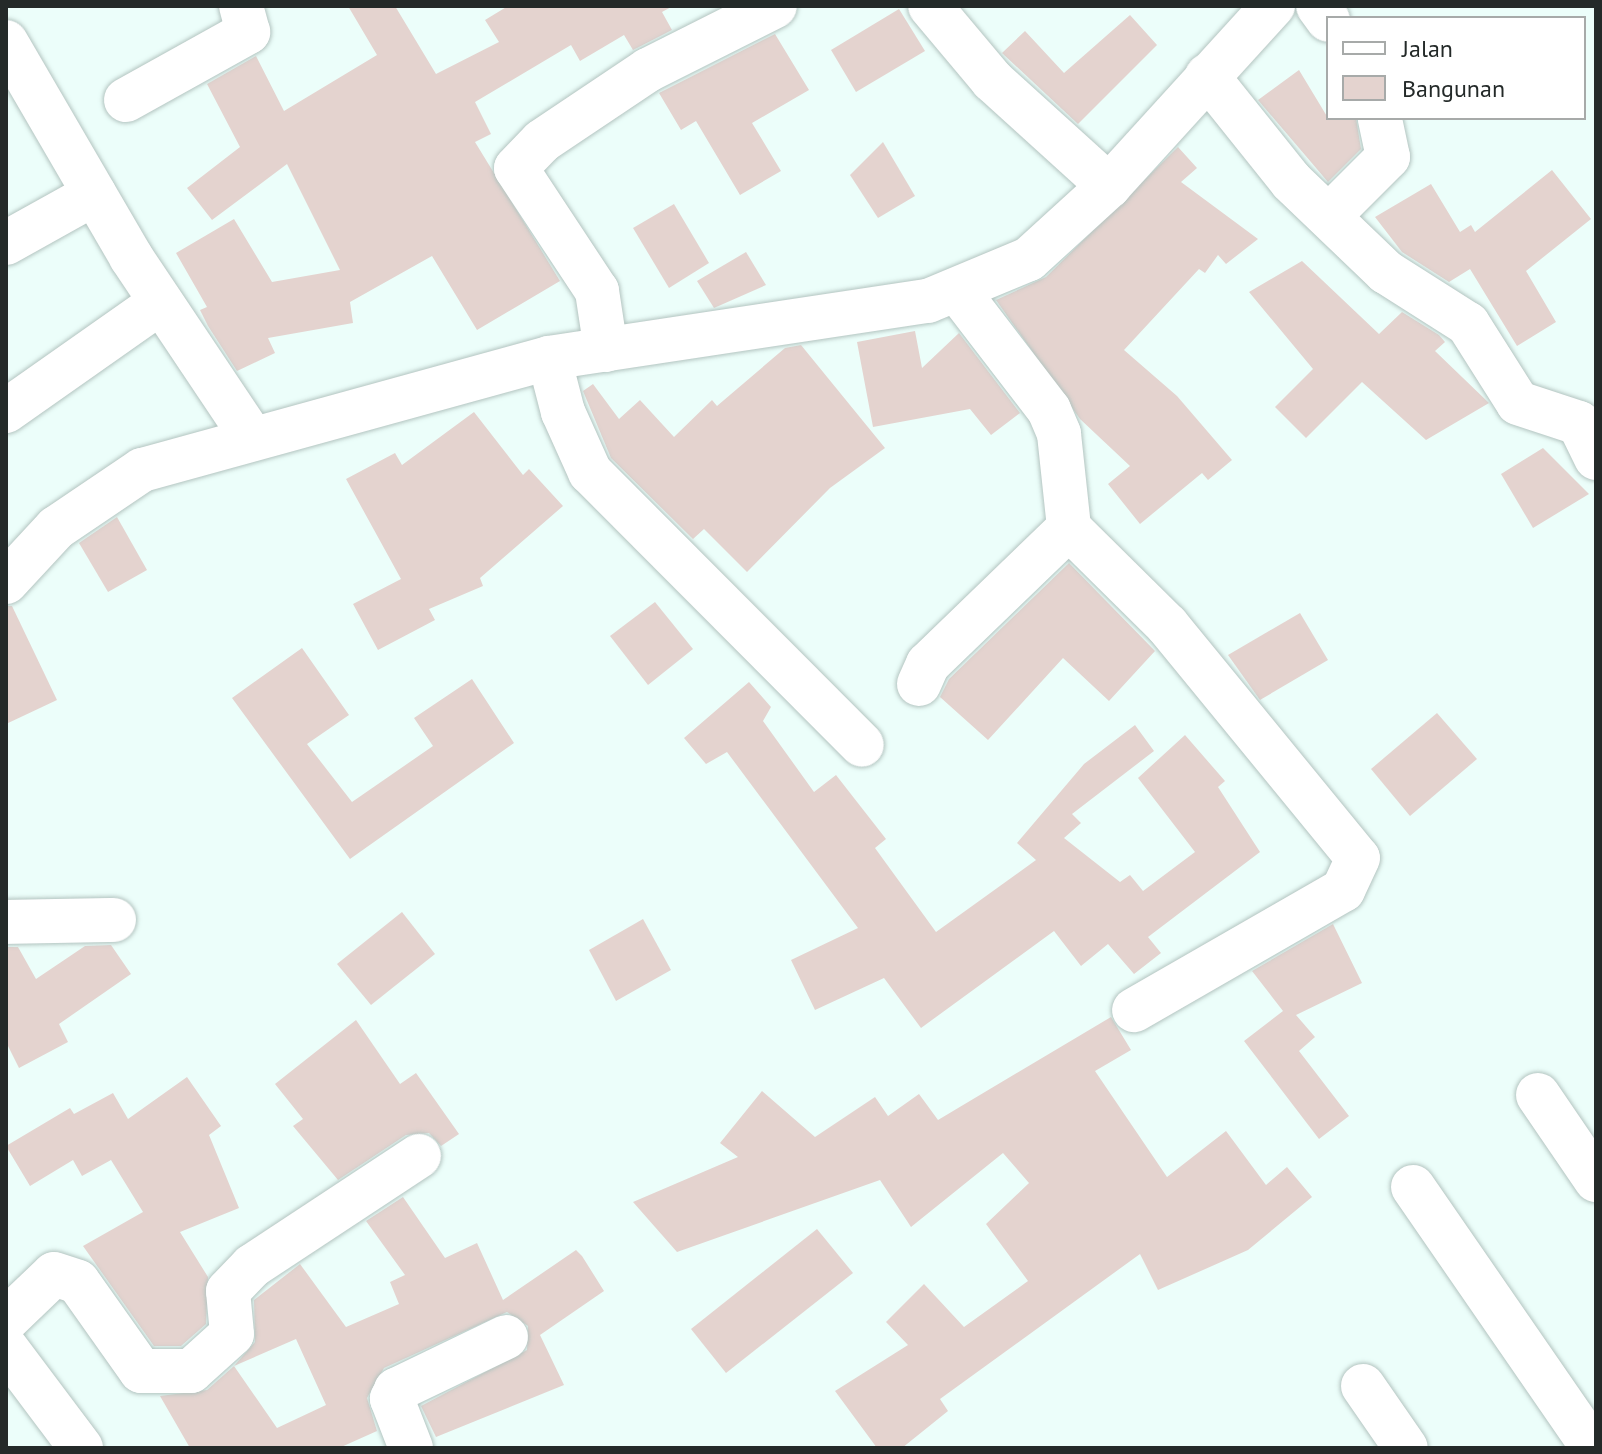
<!DOCTYPE html>
<style>
body{margin:0}
#map{position:relative;width:1602px;height:1454px;overflow:hidden;background:#ecfefa;font-family:"PT Sans",sans-serif}
div>[style]{position:absolute}
[style*='--x']{left:calc(var(--x)*1px);top:calc(var(--y)*1px);width:calc(var(--w)*1px);rotate:calc(var(--a)*1deg)}
.building>*{inset:0;background:#e4d3cf}
.roads{filter:drop-shadow(0 0 2px #b3c4c0) drop-shadow(0 0 2px #b3c4c0)}
.minor>*{height:44px;margin:-22px;padding:0 22px;transform-origin:22px;border-radius:22px;background:#fff}
span{translate:-50% -50%;white-space:nowrap;text-align:center;line-height:1.15;-webkit-text-stroke:7px #fff;paint-order:stroke}
.frame{position:absolute;inset:0;border:8px solid #242a29;pointer-events:none}
.legend{position:absolute;left:1326px;top:16px;width:260px;height:104px;box-sizing:border-box;background:#fff;border:2px solid #a7aaa9;margin:0;padding:10px 14px;list-style:none;font-size:24px;color:#242a29}
.legend li{display:flex;align-items:center;gap:16px;height:40px}
.legend b{width:40px;border:2px solid #a7aaa9}
</style>
<div id="map">
<div class="building">
<div style="clip-path:polygon(348px 6px,395px 6px,436px 74px,499px 42px,485px 20px,508px 6px,673px 6px,662px 12px,672px 30px,633px 50px,624px 35px,580px 61px,571px 45px,475px 102px,491px 134px,475px 142px,560px 281px,477px 330px,432px 256px,350px 302px,353px 323px,268px 338px,275px 353px,237px 371px,208px 326px,200px 310px,207px 307px,176px 253px,234px 219px,272px 282px,340px 270px,287px 164px,212px 220px,187px 188px,240px 147px,207px 84px,256px 56px,284px 111px,377px 55px)"></div>
<div style="clip-path:polygon(899px 9px,925px 51px,856px 92px,831px 50px)"></div>
<div style="clip-path:polygon(1130px 15px,1157px 45px,1078px 124px,1002px 53px,1025px 31px,1064px 73px)"></div>
<div style="clip-path:polygon(775px 34px,809px 90px,752px 123px,781px 171px,740px 195px,696px 121px,681px 130px,659px 93px)"></div>
<div style="clip-path:polygon(1299px 70px,1328px 118px,1356px 118px,1361px 149px,1328px 182px,1258px 100px)"></div>
<div style="clip-path:polygon(883px 142px,915px 196px,878px 218px,850px 175px)"></div>
<div style="clip-path:polygon(1178px 147px,1197px 168px,1181px 182px,1258px 239px,1226px 264px,1218px 255px,1205px 273px,1199px 269px,1124px 350px,1177px 396px,1232px 460px,1208px 480px,1202px 473px,1140px 524px,1108px 484px,1130px 466px,1080px 419px,996px 300px,1046px 277px)"></div>
<div style="clip-path:polygon(1552px 170px,1591px 219px,1526px 271px,1556px 322px,1517px 346px,1470px 269px,1449px 282px,1402px 252px,1375px 217px,1431px 184px,1460px 232px,1471px 225px,1475px 232px)"></div>
<div style="clip-path:polygon(674px 204px,709px 263px,669px 288px,633px 228px)"></div>
<div style="clip-path:polygon(746px 252px,766px 285px,714px 308px,697px 281px)"></div>
<div style="clip-path:polygon(1302px 261px,1379px 334px,1402px 312px,1439px 335px,1445px 342px,1435px 351px,1489px 403px,1426px 440px,1362px 382px,1306px 438px,1275px 407px,1313px 369px,1249px 292px)"></div>
<div style="clip-path:polygon(915px 331px,922px 368px,959px 333px,1020px 413px,991px 435px,970px 409px,873px 427px,857px 342px)"></div>
<div style="clip-path:polygon(801px 345px,885px 448px,830px 488px,747px 572px,704px 529px,693px 539px,611px 458px,583px 391px,593px 384px,619px 419px,640px 400px,674px 437px,712px 400px,717px 406px,785px 348px)"></div>
<div style="clip-path:polygon(474px 412px,523px 475px,529px 469px,563px 506px,480px 578px,483px 586px,429px 609px,435px 620px,378px 650px,353px 604px,401px 579px,346px 479px,395px 453px,402px 465px)"></div>
<div style="clip-path:polygon(1543px 448px,1589px 494px,1533px 528px,1501px 474px)"></div>
<div style="clip-path:polygon(117px 517px,147px 570px,108px 592px,79px 543px)"></div>
<div style="clip-path:polygon(1069px 563px,1155px 651px,1109px 701px,1063px 658px,988px 740px,940px 697px,949px 679px)"></div>
<div style="clip-path:polygon(655px 602px,693px 649px,648px 685px,610px 636px)"></div>
<div style="clip-path:polygon(6px 606px,12px 606px,57px 700px,6px 724px)"></div>
<div style="clip-path:polygon(1300px 613px,1328px 660px,1260px 700px,1228px 655px)"></div>
<div style="clip-path:polygon(302px 648px,349px 715px,307px 744px,352px 802px,433px 746px,414px 718px,472px 679px,514px 743px,350px 859px,232px 698px)"></div>
<div style="clip-path:polygon(749px 682px,771px 707px,763px 721px,814px 792px,836px 775px,886px 839px,875px 848px,936px 932px,1036px 860px,1017px 843px,1084px 764px,1135px 725px,1154px 751px,1072px 814px,1081px 823px,1064px 838px,1120px 882px,1130px 875px,1143px 891px,1195px 852px,1138px 778px,1185px 735px,1225px 781px,1218px 787px,1260px 852px,1148px 937px,1161px 953px,1134px 974px,1108px 944px,1081px 966px,1054px 931px,921px 1028px,884px 978px,815px 1010px,791px 960px,858px 928px,727px 752px,706px 764px,684px 738px)"></div>
<div style="clip-path:polygon(1437px 713px,1477px 759px,1410px 816px,1371px 769px)"></div>
<div style="clip-path:polygon(402px 912px,435px 954px,371px 1005px,337px 964px)"></div>
<div style="clip-path:polygon(643px 919px,671px 970px,616px 1001px,589px 950px)"></div>
<div style="clip-path:polygon(1333px 924px,1362px 983px,1296px 1015px,1315px 1037px,1299px 1051px,1349px 1116px,1319px 1139px,1244px 1041px,1283px 1011px,1252px 971px)"></div>
<div style="clip-path:polygon(111px 945px,131px 974px,59px 1024px,68px 1042px,19px 1068px,6px 1042px,6px 947px,18px 947px,36px 979px,85px 946px)"></div>
<div style="clip-path:polygon(1111px 1017px,1131px 1050px,1095px 1071px,1167px 1177px,1226px 1131px,1266px 1185px,1287px 1167px,1312px 1197px,1248px 1250px,1158px 1290px,1140px 1254px,940px 1399px,948px 1411px,902px 1448px,877px 1448px,835px 1391px,908px 1345px,886px 1322px,924px 1284px,964px 1327px,1028px 1281px,986px 1224px,1029px 1183px,1003px 1153px,911px 1227px,880px 1180px,677px 1252px,633px 1202px,738px 1157px,720px 1143px,762px 1091px,815px 1137px,875px 1097px,888px 1116px,919px 1094px,938px 1120px)"></div>
<div style="clip-path:polygon(356px 1020px,400px 1084px,416px 1073px,459px 1134px,441px 1146px,429px 1133px,406px 1135px,338px 1180px,293px 1126px,303px 1119px,275px 1084px)"></div>
<div style="clip-path:polygon(187px 1077px,221px 1126px,209px 1135px,239px 1208px,180px 1232px,208px 1277px,206px 1324px,181px 1346px,154px 1346px,83px 1246px,143px 1212px,111px 1160px,82px 1176px,73px 1160px,30px 1186px,6px 1146px,70px 1108px,74px 1114px,113px 1093px,128px 1119px)"></div>
<div style="clip-path:polygon(403px 1197px,445px 1258px,477px 1243px,503px 1300px,576px 1250px,582px 1256px,604px 1291px,540px 1335px,564px 1385px,436px 1437px,421px 1406px,527px 1350px,528px 1326px,507px 1312px,384px 1368px,367px 1398px,377px 1431px,339px 1448px,190px 1448px,160px 1396px,207px 1390px,234px 1366px,277px 1428px,326px 1405px,296px 1339px,234px 1366px,255px 1342px,254px 1300px,300px 1264px,346px 1327px,399px 1304px,390px 1282px,405px 1275px,366px 1221px)"></div>
<div style="clip-path:polygon(817px 1229px,853px 1273px,726px 1373px,691px 1329px)"></div>
</div>
<div class="roads">
<div class="minor">
<div style="--x:930;--y:6;--w:97;--a:50"></div>
<div style="--x:992;--y:80;--w:158;--a:42.2"></div>
<div style="--x:1318;--y:6;--w:17;--a:54"></div>
<div style="--x:6;--y:42;--w:249;--a:59.8"></div>
<div style="--x:131;--y:257;--w:218;--a:56.2"></div>
<div style="--x:1207;--y:76;--w:134;--a:51.3"></div>
<div style="--x:1291;--y:181;--w:132;--a:43.8"></div>
<div style="--x:1386;--y:272;--w:97;--a:32.4"></div>
<div style="--x:1468;--y:324;--w:93;--a:57.7"></div>
<div style="--x:1518;--y:403;--w:64;--a:18.2"></div>
<div style="--x:1579;--y:423;--w:39;--a:64"></div>
<div style="--x:126;--y:100;--w:140;--a:-29.1"></div>
<div style="--x:248;--y:32;--w:27;--a:-105"></div>
<div style="--x:1330;--y:215;--w:82;--a:-45"></div>
<div style="--x:1388;--y:157;--w:40;--a:-102"></div>
<div style="--x:6;--y:243;--w:101;--a:-29.1"></div>
<div style="--x:957;--y:290;--w:151;--a:52.5"></div>
<div style="--x:1049;--y:410;--w:26;--a:67"></div>
<div style="--x:1059;--y:434;--w:95;--a:83.9"></div>
<div style="--x:1069;--y:528;--w:138;--a:44.7"></div>
<div style="--x:1167;--y:625;--w:301;--a:50.7"></div>
<div style="--x:1358;--y:858;--w:35;--a:115"></div>
<div style="--x:1343;--y:890;--w:241;--a:150.1"></div>
<div style="--x:606;--y:350;--w:60;--a:-98.7"></div>
<div style="--x:597;--y:291;--w:147;--a:-123.4"></div>
<div style="--x:516;--y:168;--w:37;--a:-46"></div>
<div style="--x:542;--y:141;--w:128;--a:-33.8"></div>
<div style="--x:648;--y:70;--w:142;--a:-26.7"></div>
<div style="--x:549;--y:358;--w:56;--a:75.5"></div>
<div style="--x:563;--y:412;--w:66;--a:65.8"></div>
<div style="--x:590;--y:472;--w:385;--a:45.1"></div>
<div style="--x:6;--y:411;--w:189;--a:-35.1"></div>
<div style="--x:6;--y:582;--w:74;--a:-47.2"></div>
<div style="--x:56;--y:528;--w:104;--a:-34"></div>
<div style="--x:142;--y:470;--w:422;--a:-15.4"></div>
<div style="--x:549;--y:358;--w:383;--a:-8.6"></div>
<div style="--x:928;--y:301;--w:109;--a:-22.6"></div>
<div style="--x:1029;--y:259;--w:108;--a:-42.4"></div>
<div style="--x:1109;--y:186;--w:244;--a:-47.7"></div>
<div style="--x:919;--y:684;--w:22;--a:-66"></div>
<div style="--x:928;--y:664;--w:196;--a:-44"></div>
<div style="--x:6;--y:922;--w:108;--a:-1.1"></div>
<div style="--x:1538;--y:1095;--w:103;--a:55.7"></div>
<div style="--x:1413;--y:1187;--w:317;--a:55.4"></div>
<div style="--x:6;--y:1320;--w:66;--a:-43.8"></div>
<div style="--x:54;--y:1274;--w:25;--a:18"></div>
<div style="--x:78;--y:1282;--w:109;--a:54.7"></div>
<div style="--x:141;--y:1371;--w:50;--a:0"></div>
<div style="--x:191;--y:1371;--w:55;--a:-42.1"></div>
<div style="--x:232;--y:1334;--w:43;--a:-95.3"></div>
<div style="--x:228;--y:1291;--w:35;--a:-46"></div>
<div style="--x:252;--y:1266;--w:200;--a:-33.4"></div>
<div style="--x:6;--y:1348;--w:125;--a:53.1"></div>
<div style="--x:1363;--y:1386;--w:75;--a:55.3"></div>
<div style="--x:411;--y:1448;--w:53;--a:-111.2"></div>
<div style="--x:392;--y:1399;--w:10;--a:-66"></div>
<div style="--x:396;--y:1390;--w:122;--a:-25.7"></div>
</div>
</div>
<div class="frame"></div>
<ul class="legend">
<li><b style="height:10px;background:#fff"></b>Jalan</li>
<li><b style="height:22px;background:#e4d3cf"></b>Bangunan</li>
</ul>
</div>
